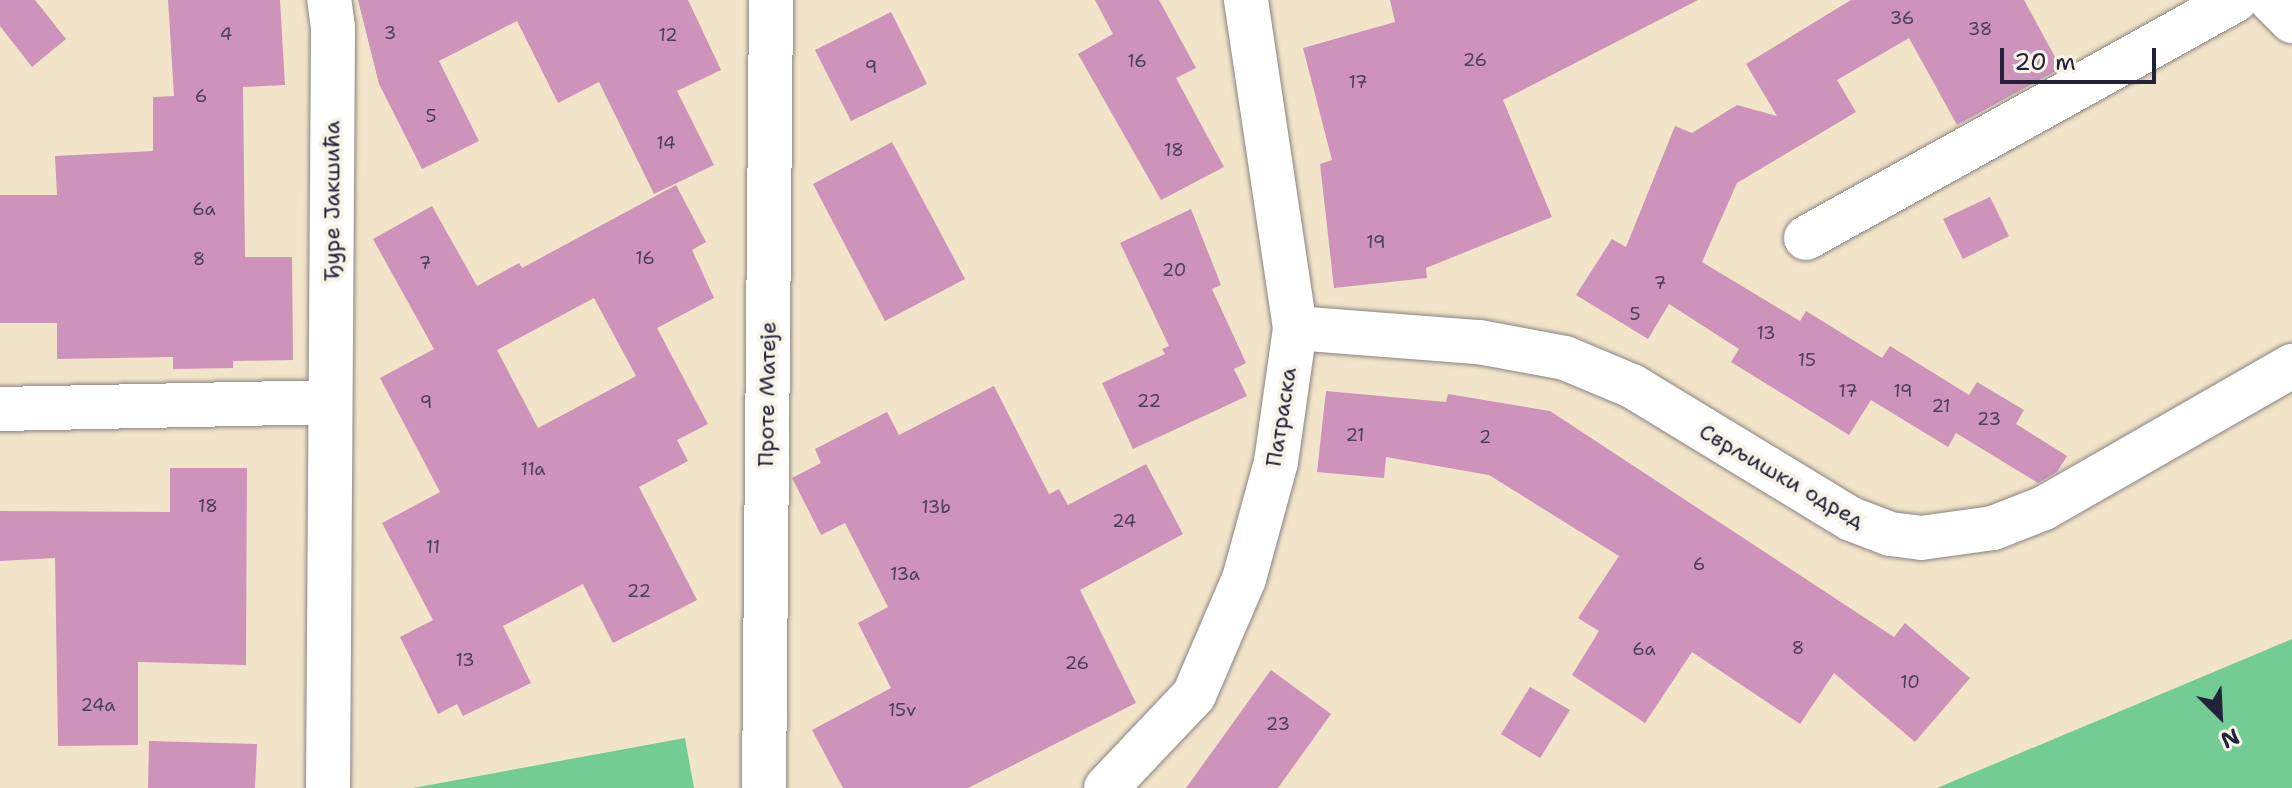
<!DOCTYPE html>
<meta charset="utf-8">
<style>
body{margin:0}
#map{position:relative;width:2292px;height:788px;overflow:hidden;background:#f2e4c9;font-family:"Shantell Sans",sans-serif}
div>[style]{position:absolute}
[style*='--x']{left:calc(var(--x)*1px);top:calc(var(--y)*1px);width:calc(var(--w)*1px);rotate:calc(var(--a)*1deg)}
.green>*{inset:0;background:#72cc93}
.building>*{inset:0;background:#cd93ba}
.roads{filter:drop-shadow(0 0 2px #8a8382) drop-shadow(0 0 2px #8a8382)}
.minor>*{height:44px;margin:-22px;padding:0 22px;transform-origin:22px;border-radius:22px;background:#fff}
span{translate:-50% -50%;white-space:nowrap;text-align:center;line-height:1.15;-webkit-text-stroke:8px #f7f3e8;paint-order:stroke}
.number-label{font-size:18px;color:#4d3e5b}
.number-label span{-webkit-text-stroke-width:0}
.street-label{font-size:22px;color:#22223b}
.north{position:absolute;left:2180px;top:676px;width:80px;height:80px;-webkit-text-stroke:6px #f7f3e8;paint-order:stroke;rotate:156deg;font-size:22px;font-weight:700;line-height:32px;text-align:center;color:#22223b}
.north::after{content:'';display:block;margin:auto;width:28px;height:36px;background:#22223b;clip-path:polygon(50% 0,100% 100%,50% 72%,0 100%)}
.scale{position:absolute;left:2000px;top:48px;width:156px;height:36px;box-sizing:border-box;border:4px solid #22223b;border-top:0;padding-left:10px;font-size:24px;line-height:28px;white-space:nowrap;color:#22223b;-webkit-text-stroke:6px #f7f3e8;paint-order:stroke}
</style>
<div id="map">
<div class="green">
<div style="clip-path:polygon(2292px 639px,2292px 788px,1937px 788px)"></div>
<div style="clip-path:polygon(685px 738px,694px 788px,413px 788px)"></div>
</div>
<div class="building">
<div style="clip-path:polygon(0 0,35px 0,66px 39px,32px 67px,0 26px)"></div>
<div style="clip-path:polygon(168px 0,280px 0,285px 85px,243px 87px,245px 257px,292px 257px,293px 360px,233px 361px,233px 368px,173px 369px,173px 357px,57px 359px,57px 323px,0 323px,0 195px,57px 195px,55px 156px,153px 151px,153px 97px,174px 96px)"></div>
<div style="clip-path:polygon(358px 0,688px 0,721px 70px,677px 91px,714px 165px,654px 194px,599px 82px,558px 103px,517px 21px,439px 61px,479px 141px,422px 169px,379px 84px)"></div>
<div style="clip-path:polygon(1095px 0,1159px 0,1196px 68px,1176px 78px,1224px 167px,1161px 200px,1078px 54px,1113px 34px)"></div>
<div style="clip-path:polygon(1390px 0,1698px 0,1503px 100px,1552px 217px,1426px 268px,1427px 278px,1334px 288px,1320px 164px,1332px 160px,1303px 48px,1395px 22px)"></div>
<div style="clip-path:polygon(1851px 0,2024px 0,2061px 68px,1957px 125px,1909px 38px,1837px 80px,1856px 112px,1737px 183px,1702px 262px,1800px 321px,1806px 311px,1882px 358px,1890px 346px,1969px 395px,1977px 382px,2024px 410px,2016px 424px,2067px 456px,2057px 472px,2038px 483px,1956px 433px,1948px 447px,1871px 400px,1849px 435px,1731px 362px,1739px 349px,1669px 304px,1648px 339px,1576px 295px,1612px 239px,1626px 247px,1675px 126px,1692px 133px,1737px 105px,1777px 116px,1746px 64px)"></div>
<div style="clip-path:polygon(891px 12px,927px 84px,851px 121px,815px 50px)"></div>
<div style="clip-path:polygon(892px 142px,965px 279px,885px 321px,813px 184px)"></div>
<div style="clip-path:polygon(evenodd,676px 185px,706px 242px,692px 250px,714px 298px,657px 328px,708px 424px,677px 440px,688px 461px,639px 487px,697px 600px,613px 643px,583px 584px,503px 626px,531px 683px,463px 716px,457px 704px,438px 714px,400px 637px,433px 620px,382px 523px,440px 492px,380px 378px,434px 349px,373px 239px,432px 206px,477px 286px,519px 263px,522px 268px,676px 185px,594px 298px,636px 376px,538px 428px,497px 350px,594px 298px)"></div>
<div style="clip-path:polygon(1990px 197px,2009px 236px,1963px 259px,1943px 219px)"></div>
<div style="clip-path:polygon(1191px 209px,1221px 285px,1212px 289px,1246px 363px,1234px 369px,1247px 396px,1133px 449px,1102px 383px,1165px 354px,1162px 349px,1169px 346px,1120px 243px)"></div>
<div style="clip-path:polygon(994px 386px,1049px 494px,1059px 489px,1068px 505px,1146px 464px,1183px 534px,1080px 590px,1136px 703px,968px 788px,843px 788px,812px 730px,891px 688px,858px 623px,888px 607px,845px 523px,821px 535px,792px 478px,821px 463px,815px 449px,887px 412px,899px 435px)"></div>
<div style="clip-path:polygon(1326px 391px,1446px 402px,1448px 394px,1550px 411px,1894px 637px,1905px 623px,1970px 678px,1915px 742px,1834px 673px,1800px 724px,1692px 652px,1645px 723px,1572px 675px,1599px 631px,1578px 618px,1619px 556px,1489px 475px,1386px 457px,1384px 478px,1317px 472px)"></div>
<div style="clip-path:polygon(170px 468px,247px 468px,246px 665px,138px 662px,138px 745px,58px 746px,55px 558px,0 561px,0 511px,170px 512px)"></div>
<div style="clip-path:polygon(1271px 670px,1331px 714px,1278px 788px,1186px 788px)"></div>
<div style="clip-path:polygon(1530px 687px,1570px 710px,1540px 758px,1501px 734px)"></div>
<div style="clip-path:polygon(149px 741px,257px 744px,255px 788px,148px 788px)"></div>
</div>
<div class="roads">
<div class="minor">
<div style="--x:2271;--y:0;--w:30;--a:45"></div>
<div style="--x:1806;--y:238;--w:491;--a:-29"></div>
<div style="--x:1295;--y:328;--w:185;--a:4.4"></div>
<div style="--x:1479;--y:342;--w:87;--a:10.5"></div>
<div style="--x:1565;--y:358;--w:73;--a:22.7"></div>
<div style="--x:1632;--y:386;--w:256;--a:31.3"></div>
<div style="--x:1851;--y:519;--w:42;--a:21"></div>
<div style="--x:1890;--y:534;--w:31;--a:7"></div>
<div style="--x:1921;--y:538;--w:73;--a:-7.9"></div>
<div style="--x:1993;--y:528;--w:55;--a:-21.4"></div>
<div style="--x:2044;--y:508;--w:286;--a:-29.8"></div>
<div style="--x:0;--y:409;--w:330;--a:-1.2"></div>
<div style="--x:328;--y:788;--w:761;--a:-89.62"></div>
<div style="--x:333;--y:27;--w:27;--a:-98"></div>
<div style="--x:764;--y:788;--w:788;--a:-89.49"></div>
<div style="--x:1106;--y:788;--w:128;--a:-46.6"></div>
<div style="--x:1194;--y:695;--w:126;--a:-66.7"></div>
<div style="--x:1244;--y:579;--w:121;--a:-74.7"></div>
<div style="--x:1276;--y:462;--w:135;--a:-81.9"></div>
<div style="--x:1295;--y:328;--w:332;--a:-98.5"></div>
</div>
</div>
<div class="number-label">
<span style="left:1902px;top:18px">36</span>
<span style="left:1980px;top:29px">38</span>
<span style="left:390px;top:33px">3</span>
<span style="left:226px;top:34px">4</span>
<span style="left:668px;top:35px">12</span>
<span style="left:1475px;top:60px">26</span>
<span style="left:1137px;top:61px">16</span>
<span style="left:871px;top:67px">9</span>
<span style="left:1358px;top:82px">17</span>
<span style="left:201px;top:96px">6</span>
<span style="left:431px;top:116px">5</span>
<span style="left:666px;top:143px">14</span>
<span style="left:1174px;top:150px">18</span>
<span style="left:204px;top:209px">6a</span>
<span style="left:1376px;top:242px">19</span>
<span style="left:645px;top:258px">16</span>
<span style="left:199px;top:259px">8</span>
<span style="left:425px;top:263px">7</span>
<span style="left:1174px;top:270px">20</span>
<span style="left:1660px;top:283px">7</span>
<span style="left:1635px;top:314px">5</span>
<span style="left:1766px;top:333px">13</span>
<span style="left:1807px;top:360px">15</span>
<span style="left:1848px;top:391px">17</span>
<span style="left:1903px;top:391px">19</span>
<span style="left:1149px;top:401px">22</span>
<span style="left:426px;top:402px">9</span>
<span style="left:1941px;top:406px">21</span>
<span style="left:1989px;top:419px">23</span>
<span style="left:1355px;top:435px">21</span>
<span style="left:1485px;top:437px">2</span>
<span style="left:533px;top:469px">11a</span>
<span style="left:208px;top:506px">18</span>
<span style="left:936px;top:507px">13b</span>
<span style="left:1124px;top:521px">24</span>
<span style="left:433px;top:547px">11</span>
<span style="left:1699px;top:564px">6</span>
<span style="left:905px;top:574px">13a</span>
<span style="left:639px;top:591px">22</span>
<span style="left:1798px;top:648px">8</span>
<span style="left:1644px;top:649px">6a</span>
<span style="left:465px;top:660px">13</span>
<span style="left:1077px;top:663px">26</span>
<span style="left:1910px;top:682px">10</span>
<span style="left:98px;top:705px">24a</span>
<span style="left:902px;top:710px">15v</span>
<span style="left:1278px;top:724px">23</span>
</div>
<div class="street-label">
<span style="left:332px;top:201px;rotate:-90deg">Ђуре Јакшића</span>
<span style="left:767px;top:394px;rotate:-89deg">Проте Матеје</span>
<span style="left:1281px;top:417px;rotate:-81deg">Патраска</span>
<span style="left:1782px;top:476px;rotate:30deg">Сврљишки одред</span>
</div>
<div class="north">N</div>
<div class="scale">20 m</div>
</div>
